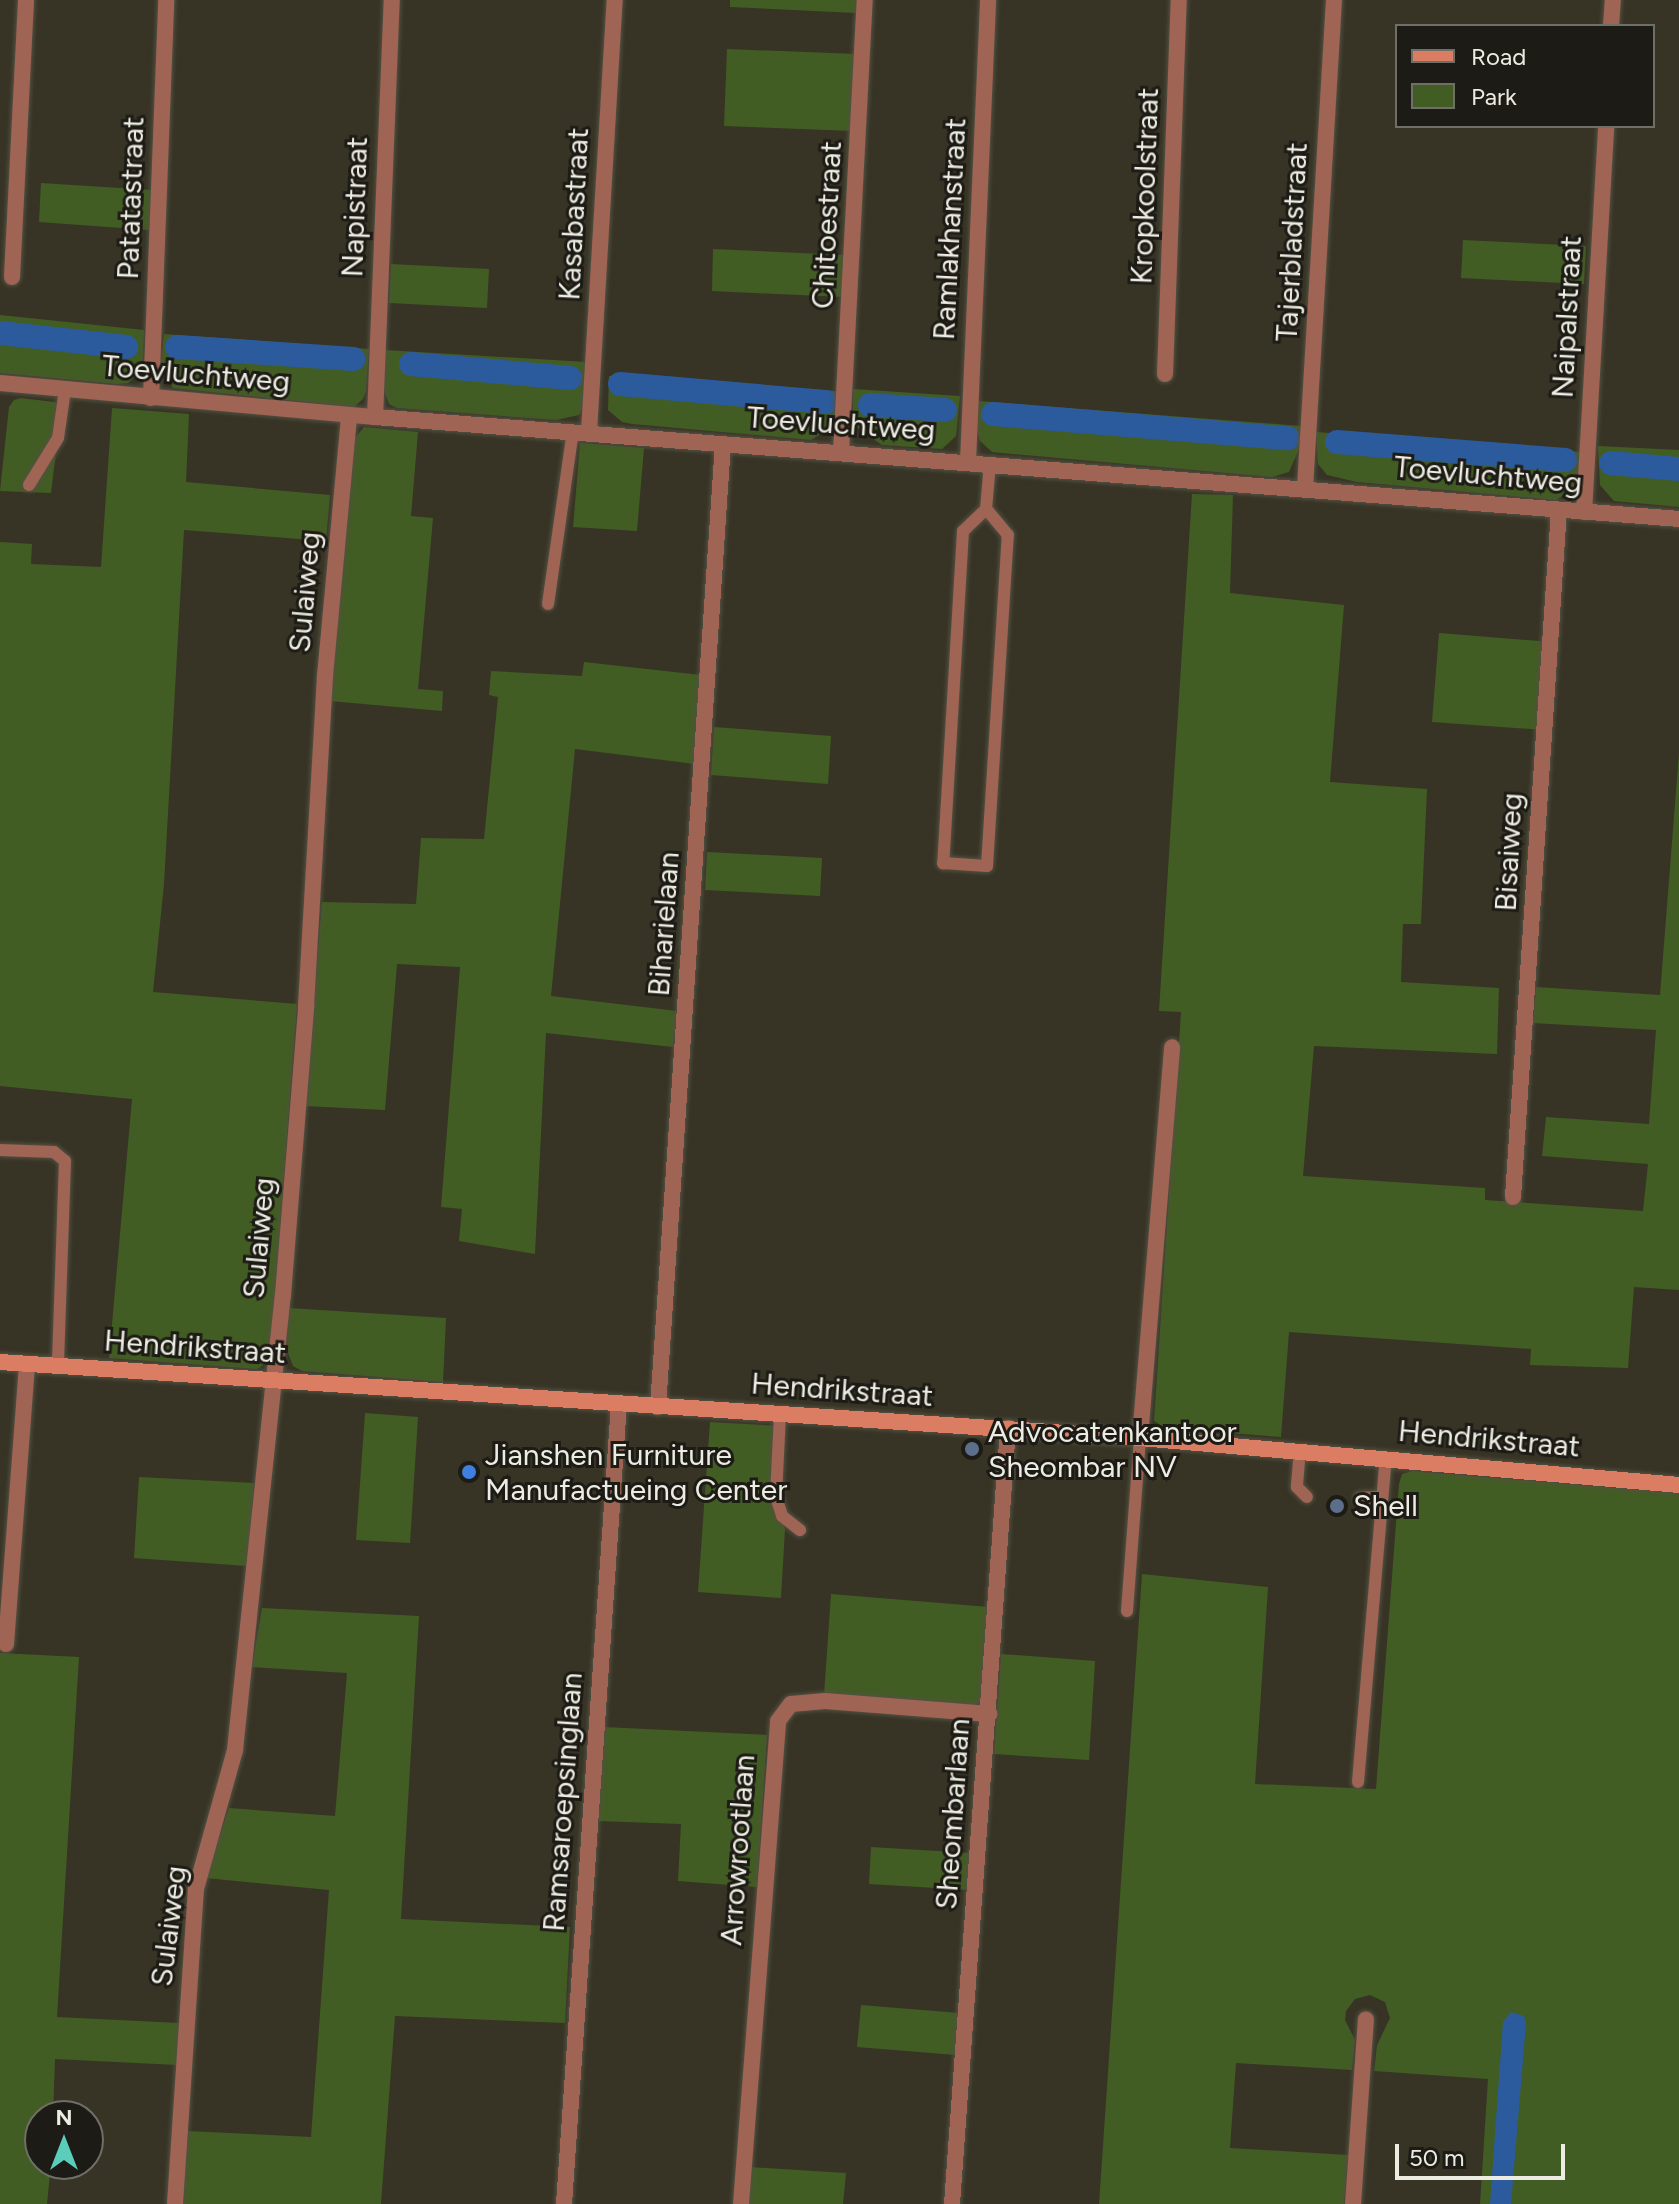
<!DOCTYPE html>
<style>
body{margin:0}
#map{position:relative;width:1679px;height:2204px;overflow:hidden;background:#373425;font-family:Figtree,sans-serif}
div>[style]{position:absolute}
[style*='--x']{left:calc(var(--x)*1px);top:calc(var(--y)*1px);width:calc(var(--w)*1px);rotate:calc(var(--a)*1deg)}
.green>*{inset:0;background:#425d23}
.water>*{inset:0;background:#2c5b9d}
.canal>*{height:24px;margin:-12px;padding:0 12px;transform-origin:12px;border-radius:12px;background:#2c5b9d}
.roads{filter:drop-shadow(0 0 2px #545143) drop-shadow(0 0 2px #545143)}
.lane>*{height:12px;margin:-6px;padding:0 6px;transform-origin:6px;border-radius:6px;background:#9f6454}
.street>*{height:16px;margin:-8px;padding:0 8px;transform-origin:8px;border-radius:8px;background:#9f6454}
.secondary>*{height:16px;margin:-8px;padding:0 8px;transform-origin:8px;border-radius:8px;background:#da7d63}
.dots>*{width:22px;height:22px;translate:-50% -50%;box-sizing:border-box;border:4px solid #1d1b15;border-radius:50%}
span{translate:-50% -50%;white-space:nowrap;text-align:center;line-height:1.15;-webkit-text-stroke:6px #1d1b15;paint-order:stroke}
.street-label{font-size:30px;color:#edece2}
.poi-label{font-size:30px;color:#edece2}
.left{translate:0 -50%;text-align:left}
.legend{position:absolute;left:1395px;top:24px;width:260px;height:104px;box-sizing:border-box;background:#1d1b15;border:2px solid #706f67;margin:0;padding:10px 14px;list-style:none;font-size:24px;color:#edece2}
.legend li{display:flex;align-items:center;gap:16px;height:40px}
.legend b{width:40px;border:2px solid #706f67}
.north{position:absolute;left:24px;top:2100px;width:80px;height:80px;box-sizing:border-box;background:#1d1b15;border:2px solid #706f67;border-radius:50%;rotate:0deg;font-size:22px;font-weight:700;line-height:32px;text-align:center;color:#edece2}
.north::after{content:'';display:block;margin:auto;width:28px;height:36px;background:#5bcebb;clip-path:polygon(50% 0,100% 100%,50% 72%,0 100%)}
.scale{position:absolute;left:1395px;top:2144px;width:170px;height:36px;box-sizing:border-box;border:4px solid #edece2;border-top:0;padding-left:10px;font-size:24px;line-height:28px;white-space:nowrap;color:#edece2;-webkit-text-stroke:6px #1d1b15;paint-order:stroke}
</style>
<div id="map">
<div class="green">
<div style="clip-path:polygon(730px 0,857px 0,856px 13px,730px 7px)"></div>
<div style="clip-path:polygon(727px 49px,856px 54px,853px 131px,724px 126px)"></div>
<div style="clip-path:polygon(41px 183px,152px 190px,149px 230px,39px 222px)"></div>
<div style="clip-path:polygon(1463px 240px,1586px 246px,1584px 284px,1461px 278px)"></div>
<div style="clip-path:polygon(713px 249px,845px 255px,843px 297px,712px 291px)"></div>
<div style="clip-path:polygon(391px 264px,489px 269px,487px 308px,389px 303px)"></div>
<div style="clip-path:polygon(0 315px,144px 330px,143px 359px,137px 375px,128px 383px,117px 384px,0 373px)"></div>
<div style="clip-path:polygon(164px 334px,369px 349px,366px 391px,363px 399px,354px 407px,173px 388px,160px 369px)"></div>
<div style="clip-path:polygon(385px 350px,586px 362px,582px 409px,579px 415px,556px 420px,397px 408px,389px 404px,383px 388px)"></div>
<div style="clip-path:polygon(609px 376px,837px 391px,835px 414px,826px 431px,811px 440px,632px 424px,622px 422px,608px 410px)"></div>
<div style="clip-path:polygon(853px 389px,960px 396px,956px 436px,942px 449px,882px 445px,853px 425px)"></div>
<div style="clip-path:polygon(21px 398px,62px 403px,51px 493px,0 491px,9px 407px,14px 400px)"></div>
<div style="clip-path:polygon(978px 401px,1301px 426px,1299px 449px,1289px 472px,1272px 477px,1002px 453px,992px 452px,980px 441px,977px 431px)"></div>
<div style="clip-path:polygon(112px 408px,189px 414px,186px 482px,330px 495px,326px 541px,184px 530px,164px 884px,153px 992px,297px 1004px,270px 1361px,257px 1369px,109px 1358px,132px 1099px,0 1086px,0 542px,32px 544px,31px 564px,101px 567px)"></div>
<div style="clip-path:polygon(364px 427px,418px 432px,411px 516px,433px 518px,418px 689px,443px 691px,442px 711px,330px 701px,355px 438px)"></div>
<div style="clip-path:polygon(1316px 432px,1581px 452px,1579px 469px,1573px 490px,1556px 500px,1357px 482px,1327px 475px,1318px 464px)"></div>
<div style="clip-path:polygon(580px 443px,644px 448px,637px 531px,573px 527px)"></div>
<div style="clip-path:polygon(1598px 446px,1679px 450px,1679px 507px,1614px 501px,1600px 485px)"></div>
<div style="clip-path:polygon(1192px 494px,1233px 495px,1230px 593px,1344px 605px,1330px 782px,1427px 789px,1421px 924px,1403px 924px,1401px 982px,1499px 988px,1497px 1054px,1314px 1046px,1303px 1176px,1485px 1188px,1485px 1200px,1643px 1211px,1648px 1164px,1542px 1156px,1546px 1117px,1649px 1124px,1656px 1030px,1533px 1023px,1536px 987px,1660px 995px,1679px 753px,1679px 1290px,1634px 1287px,1628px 1368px,1530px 1365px,1531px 1349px,1289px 1332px,1281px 1437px,1165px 1428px,1154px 1421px,1181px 1012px,1159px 1011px)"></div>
<div style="clip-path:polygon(1439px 633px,1551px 642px,1545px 730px,1432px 722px)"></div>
<div style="clip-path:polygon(584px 662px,701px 675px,695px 764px,575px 749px,551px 996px,677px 1011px,673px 1047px,546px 1033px,535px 1254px,459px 1241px,462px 1209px,441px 1207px,460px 967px,397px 964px,385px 1110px,305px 1106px,322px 902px,416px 904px,421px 838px,484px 839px,498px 697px,489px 695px,491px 671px,582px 676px)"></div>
<div style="clip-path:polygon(714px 727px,831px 736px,828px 784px,711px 775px)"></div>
<div style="clip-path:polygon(707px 852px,822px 858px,820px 896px,705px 890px)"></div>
<div style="clip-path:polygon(289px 1308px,446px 1318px,443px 1382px,302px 1371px,293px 1366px,286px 1348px)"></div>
<div style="clip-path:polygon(365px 1413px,418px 1417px,410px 1543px,356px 1540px)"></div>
<div style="clip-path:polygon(710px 1422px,781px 1426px,776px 1500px,785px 1529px,781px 1598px,698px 1592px)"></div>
<div style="clip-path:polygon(1412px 1471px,1679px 1493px,1679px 2204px,1480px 2204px,1488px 2079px,1374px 2071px,1377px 2045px,1390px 2018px,1385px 2002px,1370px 1995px,1355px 1999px,1346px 2011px,1345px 2020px,1355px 2040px,1352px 2070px,1236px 2063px,1230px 2148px,1348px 2155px,1344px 2204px,1099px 2204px,1142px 1574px,1268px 1587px,1255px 1784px,1376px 1789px,1399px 1484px,1402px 1474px)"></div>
<div style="clip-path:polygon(139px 1477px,254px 1483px,247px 1566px,134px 1558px)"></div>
<div style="clip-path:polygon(831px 1594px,989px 1607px,981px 1701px,974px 1706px,824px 1695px)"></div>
<div style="clip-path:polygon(262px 1608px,419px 1616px,401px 1919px,570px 1927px,565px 2023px,395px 2016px,381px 2204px,183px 2204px,187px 2131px,311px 2137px,329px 1890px,206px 1878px,229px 1808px,335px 1816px,347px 1673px,252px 1667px)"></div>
<div style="clip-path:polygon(0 1653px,79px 1657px,57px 2017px,179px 2023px,177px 2065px,55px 2059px,53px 2116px,40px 2116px,40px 2164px,51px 2164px,47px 2204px,0 2204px)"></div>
<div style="clip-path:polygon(1001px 1654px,1095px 1661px,1089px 1760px,994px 1754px)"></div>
<div style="clip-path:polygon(604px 1727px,767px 1735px,757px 1887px,678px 1881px,681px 1824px,598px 1821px)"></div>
<div style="clip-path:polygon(871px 1847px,971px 1853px,969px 1890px,869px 1884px)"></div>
<div style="clip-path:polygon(861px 2005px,959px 2013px,956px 2055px,857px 2047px)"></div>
<div style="clip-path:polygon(750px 2167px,846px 2173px,843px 2204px,747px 2204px)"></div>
</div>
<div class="water">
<div style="clip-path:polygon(1511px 2012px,1524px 2016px,1526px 2023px,1511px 2204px,1490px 2204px,1503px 2022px)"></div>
</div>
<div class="canal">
<div style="--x:0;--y:333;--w:127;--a:6.3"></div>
<div style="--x:177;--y:347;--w:177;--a:3.9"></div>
<div style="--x:411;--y:364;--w:160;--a:5"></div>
<div style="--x:620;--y:384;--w:208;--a:5"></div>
<div style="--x:870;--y:405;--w:75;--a:3.8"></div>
<div style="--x:993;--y:414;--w:296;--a:4.7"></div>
<div style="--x:1337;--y:442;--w:229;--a:4.5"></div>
<div style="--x:1611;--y:463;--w:68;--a:5"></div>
</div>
<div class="roads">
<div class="lane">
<div style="--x:29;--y:485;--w:55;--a:-58.3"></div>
<div style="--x:58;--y:438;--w:49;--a:-81.7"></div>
<div style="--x:986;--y:509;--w:32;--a:136"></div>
<div style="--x:963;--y:531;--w:333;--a:93.4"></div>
<div style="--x:943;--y:863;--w:44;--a:3.9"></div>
<div style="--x:987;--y:866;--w:332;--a:-86.4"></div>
<div style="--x:1008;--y:535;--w:34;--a:-130"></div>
<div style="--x:986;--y:509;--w:46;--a:-85"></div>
<div style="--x:548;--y:604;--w:175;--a:-81.8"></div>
<div style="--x:0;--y:1150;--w:54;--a:2.1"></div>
<div style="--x:54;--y:1152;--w:14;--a:39"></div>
<div style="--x:65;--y:1161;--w:205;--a:92"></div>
<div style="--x:780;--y:1414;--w:83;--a:92.8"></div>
<div style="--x:776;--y:1497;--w:20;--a:72"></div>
<div style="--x:782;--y:1516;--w:23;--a:38"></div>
<div style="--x:1300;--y:1450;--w:37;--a:95"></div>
<div style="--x:1297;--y:1487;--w:14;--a:45"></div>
<div style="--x:1360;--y:1498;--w:22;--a:-3"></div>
<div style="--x:1127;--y:1611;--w:173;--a:-85.7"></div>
<div style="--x:1358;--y:1782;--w:325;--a:-85.1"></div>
</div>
<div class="street">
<div style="--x:1611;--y:26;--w:26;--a:-86"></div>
<div style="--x:12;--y:277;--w:277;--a:-87.1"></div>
<div style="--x:1165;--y:374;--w:374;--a:-87.9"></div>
<div style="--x:0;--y:383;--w:377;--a:5.2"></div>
<div style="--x:375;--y:417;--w:1308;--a:4.47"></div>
<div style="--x:151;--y:398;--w:398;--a:-87.8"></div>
<div style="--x:375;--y:417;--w:417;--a:-87.7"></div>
<div style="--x:589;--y:432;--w:433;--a:-86.6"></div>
<div style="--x:841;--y:452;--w:453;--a:-87"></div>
<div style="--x:968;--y:461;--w:461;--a:-87.5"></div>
<div style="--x:1305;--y:488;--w:489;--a:-86.6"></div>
<div style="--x:1584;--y:512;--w:387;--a:-86.7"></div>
<div style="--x:1513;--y:1197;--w:689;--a:-86.17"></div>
<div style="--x:658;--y:1407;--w:965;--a:-86.14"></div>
<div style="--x:1140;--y:1438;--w:392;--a:-85.3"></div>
<div style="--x:6;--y:1644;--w:281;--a:-85.7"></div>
<div style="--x:175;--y:2204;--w:316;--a:-86.2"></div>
<div style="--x:196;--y:1889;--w:144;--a:-74.3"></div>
<div style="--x:235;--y:1750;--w:458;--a:-84"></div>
<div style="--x:283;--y:1295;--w:290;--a:-85.4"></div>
<div style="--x:306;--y:1006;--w:331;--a:-86.7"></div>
<div style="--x:325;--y:676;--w:262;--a:-84.7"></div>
<div style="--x:564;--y:2204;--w:802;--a:-86.07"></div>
<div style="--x:741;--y:2204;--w:484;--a:-85.6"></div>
<div style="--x:778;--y:1721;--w:21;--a:-53"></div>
<div style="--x:791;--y:1704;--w:34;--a:-5"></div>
<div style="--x:825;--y:1701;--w:165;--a:4.5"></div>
<div style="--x:952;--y:2204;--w:778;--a:-85.87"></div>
<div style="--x:1353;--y:2204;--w:185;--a:-86"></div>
</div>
<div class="secondary">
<div style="--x:0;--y:1362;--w:1143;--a:3.81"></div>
<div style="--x:1140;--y:1438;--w:541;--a:4.98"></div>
</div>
</div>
<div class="dots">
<div style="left:972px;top:1449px;background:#5c6f8a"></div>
<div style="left:469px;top:1472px;background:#3f7fe0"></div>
<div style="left:1337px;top:1506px;background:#5c6f8a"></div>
</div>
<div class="street-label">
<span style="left:1145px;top:186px;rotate:-88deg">Kropkoolstraat</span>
<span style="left:131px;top:198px;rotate:-88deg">Patatastraat</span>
<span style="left:355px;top:207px;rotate:-88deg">Napistraat</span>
<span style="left:574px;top:214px;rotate:-87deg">Kasabastraat</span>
<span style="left:827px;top:225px;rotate:-87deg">Chitoestraat</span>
<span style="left:950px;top:229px;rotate:-87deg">Ramlakhanstraat</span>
<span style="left:1292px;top:242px;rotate:-87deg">Tajerbladstraat</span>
<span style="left:1567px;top:317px;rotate:-87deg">Naipalstraat</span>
<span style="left:196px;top:374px;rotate:5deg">Toevluchtweg</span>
<span style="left:841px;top:424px;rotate:4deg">Toevluchtweg</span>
<span style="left:1488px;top:475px;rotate:5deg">Toevluchtweg</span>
<span style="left:305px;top:592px;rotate:-85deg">Sulaiweg</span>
<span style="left:1509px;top:852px;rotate:-87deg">Bisaiweg</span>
<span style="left:664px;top:924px;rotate:-86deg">Biharielaan</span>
<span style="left:259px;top:1238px;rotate:-85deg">Sulaiweg</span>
<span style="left:195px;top:1347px;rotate:4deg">Hendrikstraat</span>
<span style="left:842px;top:1390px;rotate:4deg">Hendrikstraat</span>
<span style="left:1489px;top:1439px;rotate:5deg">Hendrikstraat</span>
<span style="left:563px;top:1802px;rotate:-86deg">Ramsaroepsinglaan</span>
<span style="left:953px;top:1814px;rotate:-86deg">Sheombarlaan</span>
<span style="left:738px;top:1850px;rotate:-86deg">Arrowrootlaan</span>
<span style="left:169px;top:1926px;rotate:-83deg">Sulaiweg</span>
</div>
<div class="poi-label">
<span class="left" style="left:988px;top:1449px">Advocatenkantoor<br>Sheombar NV</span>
<span class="left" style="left:485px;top:1472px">Jianshen Furniture<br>Manufactueing Center</span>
<span class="left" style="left:1353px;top:1506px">Shell</span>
</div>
<ul class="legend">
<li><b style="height:10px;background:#da7d63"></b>Road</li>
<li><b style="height:22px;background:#425d23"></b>Park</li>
</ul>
<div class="north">N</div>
<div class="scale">50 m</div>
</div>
